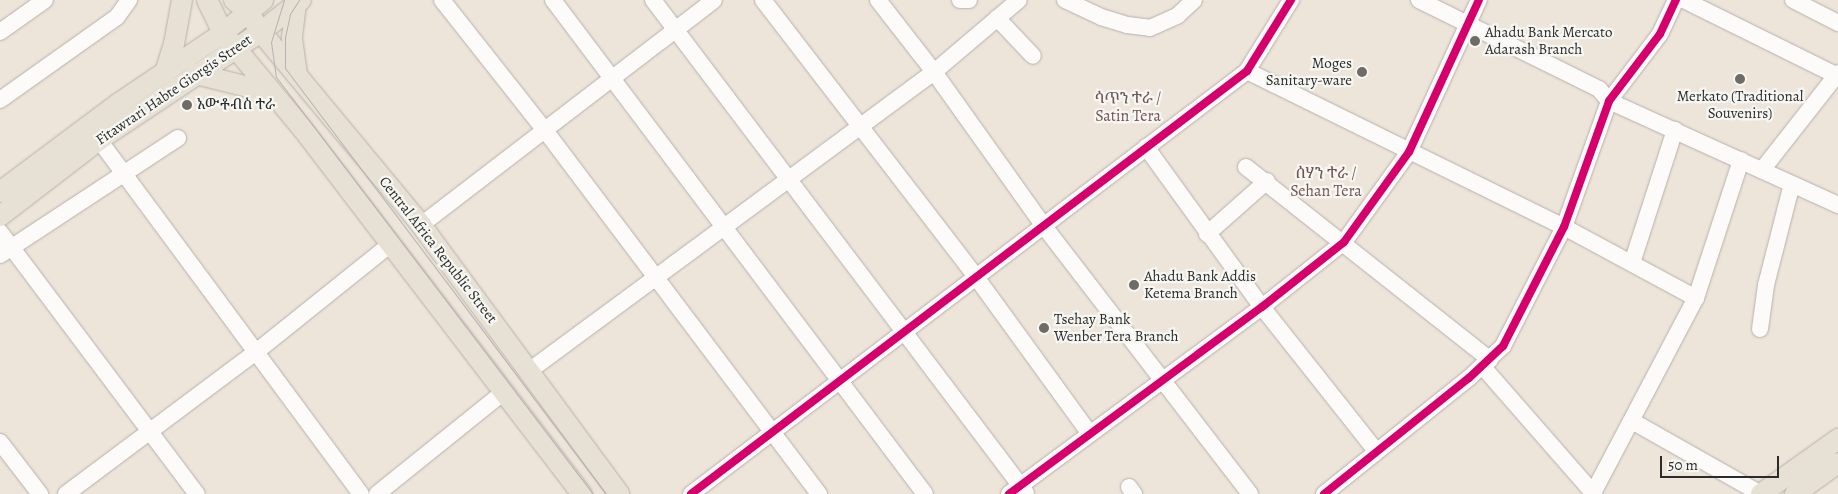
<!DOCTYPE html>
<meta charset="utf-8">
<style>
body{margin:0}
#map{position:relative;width:1838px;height:494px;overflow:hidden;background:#ede4da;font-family:Alegreya,"Noto Serif Ethiopic",serif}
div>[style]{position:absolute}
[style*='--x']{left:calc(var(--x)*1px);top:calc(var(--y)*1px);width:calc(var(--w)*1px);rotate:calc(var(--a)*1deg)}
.roads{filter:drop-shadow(0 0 1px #b7b1ab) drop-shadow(0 0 1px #b7b1ab)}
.minor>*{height:16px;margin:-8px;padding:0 8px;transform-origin:8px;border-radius:8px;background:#fcfbf9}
.major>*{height:20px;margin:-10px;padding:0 10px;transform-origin:10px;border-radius:10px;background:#e7e1d5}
.tram>*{height:1px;margin:-0.5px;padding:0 0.5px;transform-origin:0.5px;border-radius:0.5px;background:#b4b3b1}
.cycleway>*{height:8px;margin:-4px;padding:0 4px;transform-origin:4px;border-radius:4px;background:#d6006c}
.dots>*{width:14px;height:14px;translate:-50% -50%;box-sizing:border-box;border:2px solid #f6f6f2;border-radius:50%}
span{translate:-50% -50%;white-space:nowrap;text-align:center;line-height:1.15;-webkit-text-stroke:4.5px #f6f6f2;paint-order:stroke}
.poi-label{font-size:15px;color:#2b2b2b}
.left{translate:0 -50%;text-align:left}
.right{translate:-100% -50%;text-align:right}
.street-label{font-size:15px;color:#2b2b2b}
.neighbourhood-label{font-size:16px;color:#715555}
.scale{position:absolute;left:1660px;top:456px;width:119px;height:22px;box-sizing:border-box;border:2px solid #2b2b2b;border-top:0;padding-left:6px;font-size:15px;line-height:18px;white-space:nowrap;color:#2b2b2b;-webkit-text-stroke:4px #f6f6f2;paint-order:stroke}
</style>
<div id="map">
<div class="roads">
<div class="minor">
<div style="--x:442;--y:0;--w:164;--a:51.7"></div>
<div style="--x:544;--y:129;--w:457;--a:53"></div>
<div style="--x:553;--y:0;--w:618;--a:53.02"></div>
<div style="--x:653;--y:0;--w:618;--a:52.89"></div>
<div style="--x:763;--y:0;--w:349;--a:52.4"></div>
<div style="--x:976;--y:277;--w:194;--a:54"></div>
<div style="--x:878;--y:0;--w:91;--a:52.1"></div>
<div style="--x:934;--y:72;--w:188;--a:54.5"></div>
<div style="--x:1043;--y:225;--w:339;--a:52.4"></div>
<div style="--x:960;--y:0;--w:9;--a:0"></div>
<div style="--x:1065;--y:0;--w:40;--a:25"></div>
<div style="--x:1101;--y:17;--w:27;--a:17"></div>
<div style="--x:1127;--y:25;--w:23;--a:7"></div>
<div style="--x:1150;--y:28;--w:30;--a:-24"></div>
<div style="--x:1177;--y:16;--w:23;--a:-43"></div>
<div style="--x:1419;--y:0;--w:201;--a:26.3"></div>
<div style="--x:1599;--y:89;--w:16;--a:50"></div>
<div style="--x:1609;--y:101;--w:252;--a:24.4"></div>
<div style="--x:1684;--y:0;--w:172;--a:26.3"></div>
<div style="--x:1793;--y:0;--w:51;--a:27.1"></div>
<div style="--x:997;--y:18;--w:52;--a:46.5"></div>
<div style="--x:0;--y:32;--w:55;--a:-35.4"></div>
<div style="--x:1247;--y:71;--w:353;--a:26.2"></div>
<div style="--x:1564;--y:227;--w:150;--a:28.3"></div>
<div style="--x:0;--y:100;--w:143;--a:-35.4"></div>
<div style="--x:117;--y:17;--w:21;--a:-55"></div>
<div style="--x:99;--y:140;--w:440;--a:53.5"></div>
<div style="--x:1146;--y:147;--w:198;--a:54.1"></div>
<div style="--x:1262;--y:307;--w:184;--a:51.6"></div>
<div style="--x:1246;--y:167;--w:311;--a:38.3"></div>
<div style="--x:1762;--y:170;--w:123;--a:-51.9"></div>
<div style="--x:421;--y:225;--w:369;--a:-37.5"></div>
<div style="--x:0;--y:232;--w:328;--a:53.1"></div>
<div style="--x:1207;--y:234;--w:80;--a:-41.5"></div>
<div style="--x:0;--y:255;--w:213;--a:-33.3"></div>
<div style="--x:1632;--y:263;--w:140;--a:-72.1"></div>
<div style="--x:1760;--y:329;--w:44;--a:-82.2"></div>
<div style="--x:1766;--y:285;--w:104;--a:-75.6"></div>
<div style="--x:1483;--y:367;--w:169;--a:48.8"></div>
<div style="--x:529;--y:371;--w:503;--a:-36.44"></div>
<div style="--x:934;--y:72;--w:111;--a:-40.3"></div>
<div style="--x:1632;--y:421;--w:148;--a:29.5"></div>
<div style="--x:0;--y:442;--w:66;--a:52.4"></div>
<div style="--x:1129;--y:487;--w:9;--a:54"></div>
<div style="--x:1593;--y:493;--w:221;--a:-62.2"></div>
<div style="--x:1696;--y:298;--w:145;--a:-71.9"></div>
<div style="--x:66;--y:494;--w:237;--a:-36.8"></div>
<div style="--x:256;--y:352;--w:173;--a:-38.7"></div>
<div style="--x:377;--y:494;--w:163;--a:-38.8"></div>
<div style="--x:691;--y:494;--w:699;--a:-37.26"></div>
<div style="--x:1247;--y:71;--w:84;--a:-58.2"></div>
<div style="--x:1009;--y:494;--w:315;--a:-36.5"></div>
<div style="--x:1262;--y:307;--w:105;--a:-38.4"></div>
<div style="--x:1344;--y:242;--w:111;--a:-54.2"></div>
<div style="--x:1409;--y:152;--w:167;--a:-65.3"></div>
<div style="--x:1324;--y:494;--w:186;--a:-38.7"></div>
<div style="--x:1469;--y:378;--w:47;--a:-43.3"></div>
<div style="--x:1503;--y:346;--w:134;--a:-62.9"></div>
<div style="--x:1564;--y:227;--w:134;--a:-70.3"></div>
<div style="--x:1609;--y:101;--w:84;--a:-52.7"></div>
<div style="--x:1660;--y:34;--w:38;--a:-65"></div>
</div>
<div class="major">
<div style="--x:207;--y:0;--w:37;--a:64"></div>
<div style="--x:223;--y:33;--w:124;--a:50.3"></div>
<div style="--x:302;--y:128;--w:461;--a:52.6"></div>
<div style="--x:234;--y:0;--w:20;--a:41"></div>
<div style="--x:249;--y:13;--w:22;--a:58"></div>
<div style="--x:261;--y:32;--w:251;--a:50.3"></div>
<div style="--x:421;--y:225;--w:334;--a:53.6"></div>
<div style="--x:296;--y:4;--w:35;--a:97"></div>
<div style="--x:292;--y:39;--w:37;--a:82"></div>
<div style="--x:165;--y:73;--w:30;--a:-73"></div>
<div style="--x:174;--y:44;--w:45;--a:-79.7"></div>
<div style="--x:196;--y:74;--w:50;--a:13.8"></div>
<div style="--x:245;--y:86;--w:32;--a:22"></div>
<div style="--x:0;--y:192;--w:149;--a:-36.8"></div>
<div style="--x:119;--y:103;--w:125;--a:-33.9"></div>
<div style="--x:223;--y:33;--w:52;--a:-39.5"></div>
<div style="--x:0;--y:216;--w:125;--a:-37.5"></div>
<div style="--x:99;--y:140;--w:195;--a:-33.7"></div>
<div style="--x:261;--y:32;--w:51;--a:-38.7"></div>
<div style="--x:1761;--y:494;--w:95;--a:-35.5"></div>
<div style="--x:1795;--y:494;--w:53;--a:-35.8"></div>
</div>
</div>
<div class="tram">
<div style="--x:284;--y:0;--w:44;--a:107.2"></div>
<div style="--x:271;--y:42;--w:35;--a:82"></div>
<div style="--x:276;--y:77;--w:524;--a:52.76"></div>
<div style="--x:299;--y:0;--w:17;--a:123"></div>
<div style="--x:290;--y:14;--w:25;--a:102"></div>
<div style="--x:285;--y:38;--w:30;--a:90"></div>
<div style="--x:285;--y:68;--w:533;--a:53"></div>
</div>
<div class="cycleway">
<div style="--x:691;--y:494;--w:699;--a:-37.26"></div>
<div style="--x:1247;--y:71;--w:84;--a:-58.2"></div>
<div style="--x:1009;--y:494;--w:315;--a:-36.5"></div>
<div style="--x:1262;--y:307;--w:105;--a:-38.4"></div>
<div style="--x:1344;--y:242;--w:111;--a:-54.2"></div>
<div style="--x:1409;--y:152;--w:167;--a:-65.3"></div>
<div style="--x:1324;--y:494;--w:186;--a:-38.7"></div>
<div style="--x:1469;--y:378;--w:47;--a:-43.3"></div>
<div style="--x:1503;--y:346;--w:134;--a:-62.9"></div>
<div style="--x:1564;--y:227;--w:134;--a:-70.3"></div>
<div style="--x:1609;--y:101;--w:84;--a:-52.7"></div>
<div style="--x:1660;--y:34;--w:38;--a:-65"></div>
</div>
<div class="dots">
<div style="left:1475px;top:41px;background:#6f6c68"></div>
<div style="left:1362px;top:72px;background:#6f6c68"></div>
<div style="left:1740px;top:79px;background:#6f6c68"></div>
<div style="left:187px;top:105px;background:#6f6c68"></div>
<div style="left:1134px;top:285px;background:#6f6c68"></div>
<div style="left:1044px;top:328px;background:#6f6c68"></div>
</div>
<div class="poi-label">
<span class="left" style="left:1485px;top:41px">Ahadu Bank Mercato<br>Adarash Branch</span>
<span class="right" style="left:1352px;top:72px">Moges<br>Sanitary-ware</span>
<span style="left:1740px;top:105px">Merkato (Traditional<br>Souvenirs)</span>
<span class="left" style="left:197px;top:105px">አውቶብስ ተራ</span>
<span class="left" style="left:1144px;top:285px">Ahadu Bank Addis<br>Ketema Branch</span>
<span class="left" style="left:1054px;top:328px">Tsehay Bank<br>Wenber Tera Branch</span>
</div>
<div class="street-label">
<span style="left:174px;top:90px;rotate:-34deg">Fitawrari Habte Giorgis Street</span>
<span style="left:438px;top:250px;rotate:52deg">Central Africa Republic Street</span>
</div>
<div class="neighbourhood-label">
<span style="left:1128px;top:107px">ሳጥን ተራ /<br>Satin Tera</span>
<span style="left:1326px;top:182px">ሰሃን ተራ /<br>Sehan Tera</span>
</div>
<div class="scale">50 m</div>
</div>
